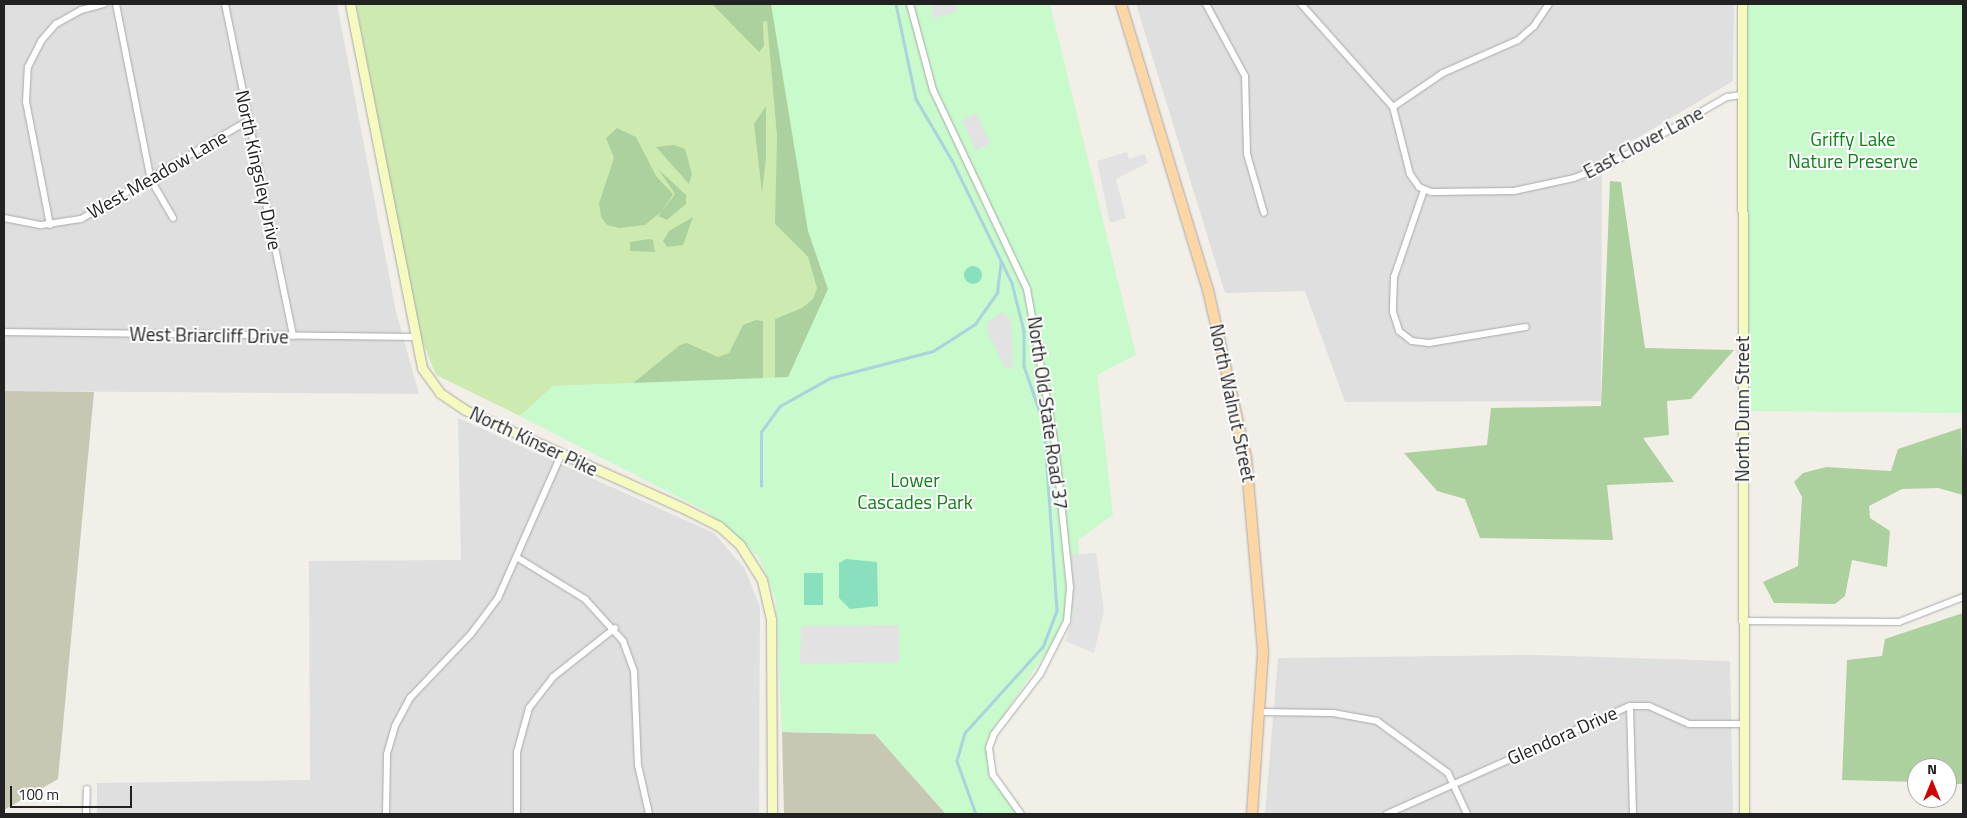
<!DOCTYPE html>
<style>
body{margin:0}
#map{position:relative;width:1967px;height:818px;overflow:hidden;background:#f2efe9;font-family:"Titillium Web",sans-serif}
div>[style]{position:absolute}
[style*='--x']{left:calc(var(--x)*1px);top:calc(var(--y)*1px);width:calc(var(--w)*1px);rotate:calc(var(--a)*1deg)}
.residential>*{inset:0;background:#e0dfdf}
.construction>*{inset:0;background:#c7c7b4}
.grass>*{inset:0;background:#cdebb0}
.forest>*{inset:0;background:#add19e}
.park>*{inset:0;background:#c8facc}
.pitch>*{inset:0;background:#88e0be}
.round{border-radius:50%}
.parking>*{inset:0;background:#e2e2e2}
.stream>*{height:2.5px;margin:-1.25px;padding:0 1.25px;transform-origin:1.25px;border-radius:1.25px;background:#aad3df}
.roads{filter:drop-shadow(0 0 1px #a9a9a9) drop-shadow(0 0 1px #a9a9a9)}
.street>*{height:6px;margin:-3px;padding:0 3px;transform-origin:3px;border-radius:3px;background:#fff}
.secondary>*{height:9px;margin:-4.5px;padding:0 4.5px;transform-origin:4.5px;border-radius:4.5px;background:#f7fabf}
.primary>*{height:10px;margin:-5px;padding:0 5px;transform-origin:5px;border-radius:5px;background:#fcd6a4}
span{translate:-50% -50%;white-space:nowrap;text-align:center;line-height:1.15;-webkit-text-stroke:4px #fff;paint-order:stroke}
.park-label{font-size:19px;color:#0c8416}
.street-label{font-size:19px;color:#222}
.frame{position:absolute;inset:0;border:5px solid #222;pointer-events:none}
.north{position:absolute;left:1907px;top:758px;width:50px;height:50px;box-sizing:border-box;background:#fff;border:1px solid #a7a7a7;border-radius:50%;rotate:0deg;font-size:14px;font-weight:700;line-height:20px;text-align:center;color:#222}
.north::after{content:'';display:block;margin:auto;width:18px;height:22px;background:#d40000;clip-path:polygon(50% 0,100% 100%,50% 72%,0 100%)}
.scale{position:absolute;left:10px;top:786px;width:122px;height:22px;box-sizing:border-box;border:2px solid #222;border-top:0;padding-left:6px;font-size:15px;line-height:18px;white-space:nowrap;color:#222;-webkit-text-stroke:4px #fff;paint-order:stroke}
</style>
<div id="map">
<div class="residential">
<div style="clip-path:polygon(4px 4px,337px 4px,396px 312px,419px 394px,4px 391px)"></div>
<div style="clip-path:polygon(1136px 4px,1734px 4px,1733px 81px,1602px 159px,1601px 401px,1345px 402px,1305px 291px,1225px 293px)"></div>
<div style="clip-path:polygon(458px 418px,714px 533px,745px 569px,760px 607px,759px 814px,97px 814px,97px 783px,310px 780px,309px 561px,461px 560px)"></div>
<div style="clip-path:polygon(1535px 655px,1730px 661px,1733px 814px,1265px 814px,1278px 658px)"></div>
</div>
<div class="construction">
<div style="clip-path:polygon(4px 391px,94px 392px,58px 779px,4px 810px)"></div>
<div style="clip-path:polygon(782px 732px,875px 734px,946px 814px,784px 814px)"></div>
</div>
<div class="grass">
<div style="clip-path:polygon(356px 4px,771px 4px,828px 289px,788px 378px,554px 386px,520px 416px,436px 375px,419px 333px)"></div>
</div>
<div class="forest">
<div style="clip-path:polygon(712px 4px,864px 4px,913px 239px,775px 394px,775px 319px,802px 308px,813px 299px,817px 288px,808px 257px,775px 224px,777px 136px,767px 21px,763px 22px,764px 46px,759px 52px)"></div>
<div style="clip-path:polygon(766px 106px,766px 157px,762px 193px,754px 124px)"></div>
<div style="clip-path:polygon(617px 128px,636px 137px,656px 176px,673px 194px,662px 211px,645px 225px,619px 228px,607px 225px,601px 217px,599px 203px,614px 158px,606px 138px)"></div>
<div style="clip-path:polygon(674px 145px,685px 149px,692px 174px,689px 184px,656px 147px)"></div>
<div style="clip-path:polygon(658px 169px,686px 195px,686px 204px,667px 220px,658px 216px,675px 194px)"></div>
<div style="clip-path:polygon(1610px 181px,1621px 182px,1645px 348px,1734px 350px,1691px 399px,1667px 401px,1669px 435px,1643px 438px,1674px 482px,1607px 485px,1613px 540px,1480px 538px,1465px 499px,1437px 491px,1404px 453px,1487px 445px,1491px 408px,1601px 406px)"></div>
<div style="clip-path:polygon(693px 217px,683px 245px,667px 247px,663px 241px,669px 231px)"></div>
<div style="clip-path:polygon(649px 239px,653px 240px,655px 252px,630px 251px,630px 242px)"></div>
<div style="clip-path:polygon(756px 320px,763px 321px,763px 391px,616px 397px,680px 345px,687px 343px,718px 357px,729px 353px,743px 325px)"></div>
<div style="clip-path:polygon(1961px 428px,1963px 495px,1938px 488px,1902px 489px,1869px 506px,1870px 518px,1890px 531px,1887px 567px,1852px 560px,1845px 596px,1835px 604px,1774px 603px,1763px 582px,1798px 566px,1802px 497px,1794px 482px,1803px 473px,1826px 467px,1891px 471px,1898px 449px)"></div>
<div style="clip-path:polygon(1963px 613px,1963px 784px,1947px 784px,1947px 768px,1917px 768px,1917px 782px,1842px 780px,1847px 660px,1882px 656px,1885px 639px)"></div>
</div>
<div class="park">
<div style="clip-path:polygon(771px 4px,1050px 4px,1136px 355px,1097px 375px,1113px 515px,1078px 540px,1083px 598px,986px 741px,990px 777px,1017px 814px,946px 814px,875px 734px,782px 732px,776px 600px,759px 557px,706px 511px,520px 416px,553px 386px,788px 377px,828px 289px,808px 231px)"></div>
<div style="clip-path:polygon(1742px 4px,1963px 4px,1963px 413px,1741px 411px)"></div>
</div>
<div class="pitch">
<div class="round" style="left:964px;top:266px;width:18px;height:18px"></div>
<div style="clip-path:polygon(846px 559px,877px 562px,878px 606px,850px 609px,839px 598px,839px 563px)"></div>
<div style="clip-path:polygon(804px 573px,823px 573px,823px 605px,804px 605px)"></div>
</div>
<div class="parking">
<div style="clip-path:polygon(936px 4px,955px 4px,957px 12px,934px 18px,932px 7px)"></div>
<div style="clip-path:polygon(976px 113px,990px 143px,976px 151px,962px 120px)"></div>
<div style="clip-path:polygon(1127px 152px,1129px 159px,1145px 154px,1148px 163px,1116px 179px,1126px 218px,1110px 223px,1097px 161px)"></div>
<div style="clip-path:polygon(1002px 312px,1011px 320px,1013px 369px,1005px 368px,988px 333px,987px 323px)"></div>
<div style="clip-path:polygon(1096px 553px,1104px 611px,1094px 653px,1065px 641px,1073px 616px,1071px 555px)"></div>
<div style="clip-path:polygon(899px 625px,899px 662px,800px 664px,801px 626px)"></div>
</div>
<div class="stream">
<div style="--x:896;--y:4;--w:97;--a:78.1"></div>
<div style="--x:916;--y:99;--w:71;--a:59.5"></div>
<div style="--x:952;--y:160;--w:137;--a:64"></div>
<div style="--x:1012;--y:283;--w:49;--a:76"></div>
<div style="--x:1024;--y:331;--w:35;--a:90"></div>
<div style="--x:1024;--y:366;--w:61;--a:71"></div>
<div style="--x:1044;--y:424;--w:187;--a:86"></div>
<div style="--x:1057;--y:611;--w:39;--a:111"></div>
<div style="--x:1043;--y:647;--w:116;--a:132.2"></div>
<div style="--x:965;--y:733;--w:29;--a:106"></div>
<div style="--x:957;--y:761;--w:56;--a:70.3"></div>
<div style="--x:761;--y:486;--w:54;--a:-90"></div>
<div style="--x:761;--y:432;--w:32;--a:-54"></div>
<div style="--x:780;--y:406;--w:57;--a:-29.2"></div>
<div style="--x:830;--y:378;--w:106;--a:-14.7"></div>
<div style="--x:933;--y:351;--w:50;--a:-32.7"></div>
<div style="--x:975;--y:324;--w:39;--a:-55"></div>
<div style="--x:997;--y:292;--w:31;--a:-83"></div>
</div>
<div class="roads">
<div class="street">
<div style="--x:116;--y:4;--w:179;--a:78.8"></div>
<div style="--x:151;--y:180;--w:44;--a:59.9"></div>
<div style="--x:225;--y:4;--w:339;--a:78.4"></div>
<div style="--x:910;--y:4;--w:89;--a:75"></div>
<div style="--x:933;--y:90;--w:220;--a:64.7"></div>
<div style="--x:1027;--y:289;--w:158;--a:79.8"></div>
<div style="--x:1055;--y:444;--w:144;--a:84"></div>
<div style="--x:1070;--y:587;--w:34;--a:95"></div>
<div style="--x:1067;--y:621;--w:59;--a:117"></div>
<div style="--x:1040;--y:674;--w:76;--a:127.5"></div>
<div style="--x:994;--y:734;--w:15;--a:110"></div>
<div style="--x:989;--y:748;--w:27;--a:82"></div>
<div style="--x:993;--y:775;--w:48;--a:54.3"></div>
<div style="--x:1206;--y:4;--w:82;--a:61.6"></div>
<div style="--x:1245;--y:76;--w:78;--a:88.5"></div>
<div style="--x:1247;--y:154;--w:61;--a:73.9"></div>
<div style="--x:1301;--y:4;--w:138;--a:48.2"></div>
<div style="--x:1393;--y:107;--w:69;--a:75.8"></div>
<div style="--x:1410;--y:174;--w:16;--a:55"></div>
<div style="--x:1419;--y:187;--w:13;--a:23"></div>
<div style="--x:1431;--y:192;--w:83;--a:-0.7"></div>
<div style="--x:1514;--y:191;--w:61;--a:-12.2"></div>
<div style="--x:1574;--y:178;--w:41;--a:-21.5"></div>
<div style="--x:1612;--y:163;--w:133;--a:-29.9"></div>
<div style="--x:1727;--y:97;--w:15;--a:-8"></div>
<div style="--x:1393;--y:107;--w:60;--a:-34.2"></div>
<div style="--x:1443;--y:73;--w:82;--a:-23.7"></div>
<div style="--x:1518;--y:40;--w:21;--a:-41"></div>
<div style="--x:1534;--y:26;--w:27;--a:-56"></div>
<div style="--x:1424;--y:190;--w:92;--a:109"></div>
<div style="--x:1394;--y:277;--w:35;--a:92"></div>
<div style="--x:1393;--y:312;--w:20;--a:72"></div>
<div style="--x:1399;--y:331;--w:16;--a:38"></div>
<div style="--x:1412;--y:341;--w:17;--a:7"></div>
<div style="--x:1429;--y:343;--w:98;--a:-9.4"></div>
<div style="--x:4;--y:218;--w:38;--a:11"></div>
<div style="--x:41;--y:225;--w:40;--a:-8.5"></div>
<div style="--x:81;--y:219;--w:195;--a:-30.5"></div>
<div style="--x:50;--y:225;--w:125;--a:-101"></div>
<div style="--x:26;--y:102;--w:35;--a:-87"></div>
<div style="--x:28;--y:67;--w:29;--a:-63"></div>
<div style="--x:41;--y:41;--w:23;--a:-49"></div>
<div style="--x:56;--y:24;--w:29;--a:-29"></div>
<div style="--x:81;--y:10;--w:24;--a:-15"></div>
<div style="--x:4;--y:332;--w:410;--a:0.7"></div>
<div style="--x:518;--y:558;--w:79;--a:31.5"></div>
<div style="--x:585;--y:599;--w:57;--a:47.9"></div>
<div style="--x:623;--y:641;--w:32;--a:70"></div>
<div style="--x:634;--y:671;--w:94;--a:87.6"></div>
<div style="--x:638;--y:765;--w:50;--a:77.3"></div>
<div style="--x:1742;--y:621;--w:157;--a:0.4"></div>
<div style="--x:1899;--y:622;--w:69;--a:-21.3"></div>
<div style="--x:1630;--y:706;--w:108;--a:88.4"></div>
<div style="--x:1261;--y:712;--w:72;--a:0.8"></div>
<div style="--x:1333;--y:713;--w:45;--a:10.3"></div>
<div style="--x:1377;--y:721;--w:88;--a:36.2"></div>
<div style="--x:1448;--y:773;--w:45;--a:65.1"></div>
<div style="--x:86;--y:814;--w:25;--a:-88"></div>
<div style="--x:386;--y:814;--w:60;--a:-89"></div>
<div style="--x:387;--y:754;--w:29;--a:-74"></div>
<div style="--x:395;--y:726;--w:32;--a:-62"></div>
<div style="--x:410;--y:698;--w:88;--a:-46.4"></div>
<div style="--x:471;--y:634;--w:45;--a:-53.1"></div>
<div style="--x:498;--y:598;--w:156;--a:-66.2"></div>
<div style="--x:517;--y:814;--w:62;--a:-90"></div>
<div style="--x:517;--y:752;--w:46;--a:-74.7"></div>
<div style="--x:529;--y:708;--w:39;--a:-52"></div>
<div style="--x:553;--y:677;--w:79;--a:-38.3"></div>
<div style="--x:1387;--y:814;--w:266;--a:-24"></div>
<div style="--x:1630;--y:706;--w:19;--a:0"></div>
<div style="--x:1649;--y:706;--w:44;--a:24.2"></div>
<div style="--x:1689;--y:724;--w:55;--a:0"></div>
</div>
<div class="secondary">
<div style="--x:350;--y:4;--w:371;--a:78.8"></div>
<div style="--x:422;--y:368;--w:31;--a:54"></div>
<div style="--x:440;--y:393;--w:30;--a:34"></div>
<div style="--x:465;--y:410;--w:235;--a:24.2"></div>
<div style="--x:679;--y:506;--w:45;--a:26.6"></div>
<div style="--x:719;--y:526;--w:28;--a:42"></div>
<div style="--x:740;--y:545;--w:41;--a:57.8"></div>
<div style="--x:762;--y:580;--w:40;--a:77"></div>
<div style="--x:771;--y:619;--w:195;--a:89.7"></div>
<div style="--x:1742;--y:4;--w:810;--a:89.86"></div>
</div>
<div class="primary">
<div style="--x:1121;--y:4;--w:299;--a:73.1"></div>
<div style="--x:1208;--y:290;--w:171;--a:77.2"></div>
<div style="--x:1246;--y:457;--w:197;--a:85"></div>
<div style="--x:1263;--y:653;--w:161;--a:93.9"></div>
</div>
</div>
<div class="park-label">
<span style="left:1853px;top:150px">Griffy Lake<br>Nature Preserve</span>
<span style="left:915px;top:491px">Lower<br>Cascades Park</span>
</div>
<div class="street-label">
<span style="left:1643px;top:142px;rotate:-28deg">East Clover Lane</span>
<span style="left:259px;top:170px;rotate:78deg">North Kingsley Drive</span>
<span style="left:157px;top:174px;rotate:-30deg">West Meadow Lane</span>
<span style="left:209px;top:335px;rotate:1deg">West Briarcliff Drive</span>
<span style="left:1233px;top:403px;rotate:78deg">North Walnut Street</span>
<span style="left:1742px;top:409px;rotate:-90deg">North Dunn Street</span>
<span style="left:1048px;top:413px;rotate:82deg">North Old State Road 37</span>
<span style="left:534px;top:441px;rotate:25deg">North Kinser Pike</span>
<span style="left:1562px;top:735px;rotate:-24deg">Glendora Drive</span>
</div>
<div class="frame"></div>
<div class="north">N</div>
<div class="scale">100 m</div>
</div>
